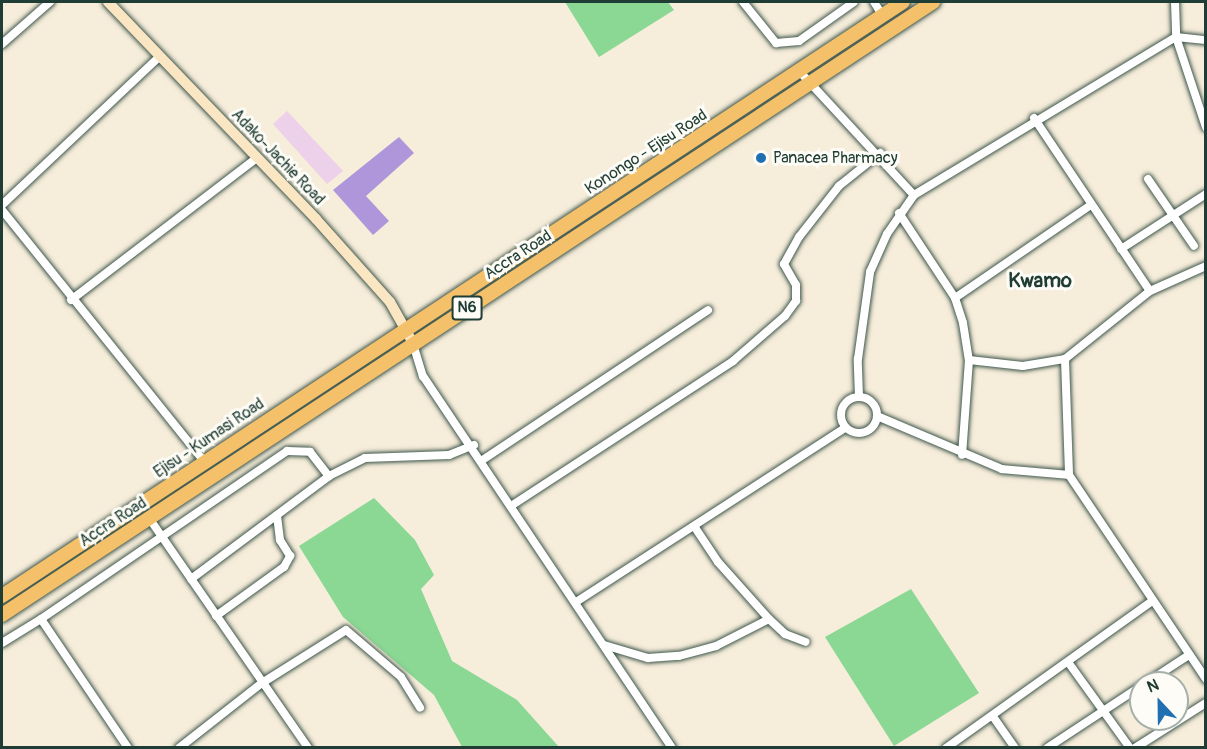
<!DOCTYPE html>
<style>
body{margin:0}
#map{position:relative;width:1207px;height:749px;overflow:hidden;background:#f6edda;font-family:Pangolin,sans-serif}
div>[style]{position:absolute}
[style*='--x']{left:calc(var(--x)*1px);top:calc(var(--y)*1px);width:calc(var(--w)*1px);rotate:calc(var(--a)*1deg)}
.built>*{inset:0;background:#edd0e9}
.green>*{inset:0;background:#8bd794}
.building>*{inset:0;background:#af96db}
.roads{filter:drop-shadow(0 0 2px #3f574d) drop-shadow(0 0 2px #3f574d)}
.street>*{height:8px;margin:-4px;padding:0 4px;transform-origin:4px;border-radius:4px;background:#fff}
.street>.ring{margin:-4px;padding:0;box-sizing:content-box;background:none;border:8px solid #fff;border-radius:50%}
.secondary>*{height:10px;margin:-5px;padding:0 5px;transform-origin:5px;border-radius:5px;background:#fbe6c3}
.highway>*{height:14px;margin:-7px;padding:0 7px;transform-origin:7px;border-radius:7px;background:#f4c16a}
.dots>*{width:16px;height:16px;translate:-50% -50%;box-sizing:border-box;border:3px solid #fdfcf7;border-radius:50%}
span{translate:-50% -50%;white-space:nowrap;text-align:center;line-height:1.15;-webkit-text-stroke:6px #fdfcf7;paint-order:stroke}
.shield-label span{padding:2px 4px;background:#fdfcf7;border:2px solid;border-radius:4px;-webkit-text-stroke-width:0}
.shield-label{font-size:15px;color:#1f3d34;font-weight:700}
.street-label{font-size:16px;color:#1f3d34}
.poi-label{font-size:16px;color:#1f3d34}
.left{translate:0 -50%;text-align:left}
.quarter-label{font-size:20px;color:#1f3d34;font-weight:700}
.frame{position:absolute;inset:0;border:3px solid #1f3d34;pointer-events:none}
.north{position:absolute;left:1129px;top:671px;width:60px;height:60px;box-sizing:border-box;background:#fdfcf7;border:2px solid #a4b0a9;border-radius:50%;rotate:338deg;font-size:16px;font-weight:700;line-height:24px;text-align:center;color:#1f3d34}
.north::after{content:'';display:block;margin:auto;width:21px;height:27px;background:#1f6fb2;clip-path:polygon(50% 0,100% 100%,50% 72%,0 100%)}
</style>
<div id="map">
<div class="built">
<div style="clip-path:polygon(287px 111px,343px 171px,327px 184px,273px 124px)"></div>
</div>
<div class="green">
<div style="clip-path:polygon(565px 2px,668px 2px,674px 10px,599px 57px)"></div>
<div style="clip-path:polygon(374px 498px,415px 540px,434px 575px,421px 589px,452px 661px,517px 700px,559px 747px,462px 747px,434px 695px,343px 617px,299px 546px)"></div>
<div style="clip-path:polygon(911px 589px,979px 693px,894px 746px,825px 637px)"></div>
</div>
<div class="building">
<div style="clip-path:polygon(399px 137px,414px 153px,366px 196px,389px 221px,373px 235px,333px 190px)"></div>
</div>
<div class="roads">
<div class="street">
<div style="--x:743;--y:2;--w:53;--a:51.2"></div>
<div style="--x:776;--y:43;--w:23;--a:-5"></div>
<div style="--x:799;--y:41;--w:67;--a:-35.3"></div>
<div style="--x:874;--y:2;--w:15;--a:58"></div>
<div style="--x:1175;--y:2;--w:35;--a:88"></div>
<div style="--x:1176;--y:37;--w:95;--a:71.6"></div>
<div style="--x:2;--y:44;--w:64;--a:-41.2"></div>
<div style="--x:799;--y:71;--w:169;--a:47.2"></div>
<div style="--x:1034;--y:118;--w:208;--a:56.2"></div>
<div style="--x:1148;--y:179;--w:81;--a:55.5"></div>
<div style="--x:2;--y:205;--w:217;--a:-43.3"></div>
<div style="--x:2;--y:210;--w:322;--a:51.2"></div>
<div style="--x:899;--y:213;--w:102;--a:56.6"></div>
<div style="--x:955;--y:298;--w:26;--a:72"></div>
<div style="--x:963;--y:323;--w:37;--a:81"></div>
<div style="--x:969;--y:360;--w:95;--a:94.2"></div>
<div style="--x:1121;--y:249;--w:101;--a:-32.9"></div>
<div style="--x:955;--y:298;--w:165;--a:-34.4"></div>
<div style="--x:71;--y:300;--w:235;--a:-37.4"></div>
<div style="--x:413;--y:344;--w:34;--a:73"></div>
<div style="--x:423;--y:376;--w:448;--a:56.2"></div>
<div style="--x:1065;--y:359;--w:116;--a:88"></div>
<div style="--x:1069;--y:475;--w:246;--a:56.1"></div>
<div style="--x:969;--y:360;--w:54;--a:6.3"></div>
<div style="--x:1023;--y:366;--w:43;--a:-9.5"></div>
<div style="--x:1065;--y:359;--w:109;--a:-38.7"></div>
<div style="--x:1150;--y:291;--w:61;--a:-24.1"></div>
<div style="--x:859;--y:397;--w:38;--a:-92"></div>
<div style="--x:858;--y:359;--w:88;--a:-82.1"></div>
<div style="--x:870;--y:272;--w:42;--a:-65.9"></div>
<div style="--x:887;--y:234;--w:47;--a:-55.3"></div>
<div style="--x:914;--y:195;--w:306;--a:-31.1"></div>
<div style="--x:1176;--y:37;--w:30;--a:6"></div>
<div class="ring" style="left:841px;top:397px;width:28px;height:28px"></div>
<div style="--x:877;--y:416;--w:136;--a:23"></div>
<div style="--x:1002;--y:469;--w:67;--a:5.1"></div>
<div style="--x:484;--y:459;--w:269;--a:-33.6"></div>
<div style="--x:514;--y:504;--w:262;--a:-33.1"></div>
<div style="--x:733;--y:361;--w:69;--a:-40.9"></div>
<div style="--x:785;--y:316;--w:19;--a:-54"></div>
<div style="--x:796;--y:301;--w:16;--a:-90"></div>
<div style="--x:796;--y:285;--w:24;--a:-120"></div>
<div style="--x:784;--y:264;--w:31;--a:-61"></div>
<div style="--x:799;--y:237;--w:65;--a:-51.9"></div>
<div style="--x:839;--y:186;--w:53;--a:-38.8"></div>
<div style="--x:149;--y:518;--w:280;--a:55.3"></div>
<div style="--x:694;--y:526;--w:43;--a:56.3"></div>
<div style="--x:718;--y:562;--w:76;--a:48.2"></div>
<div style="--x:769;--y:619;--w:22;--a:43"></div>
<div style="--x:785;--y:634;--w:22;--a:21"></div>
<div style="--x:191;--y:579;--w:172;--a:-36.7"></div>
<div style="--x:329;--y:476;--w:40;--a:-26.6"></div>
<div style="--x:365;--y:458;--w:84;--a:-2"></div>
<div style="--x:449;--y:455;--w:27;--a:-22"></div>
<div style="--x:576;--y:602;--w:320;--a:-32.9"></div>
<div style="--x:216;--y:616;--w:84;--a:-35.8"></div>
<div style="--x:284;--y:567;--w:13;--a:-61"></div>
<div style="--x:290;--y:556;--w:19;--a:-122"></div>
<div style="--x:280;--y:540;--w:25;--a:-97"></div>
<div style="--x:41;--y:619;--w:298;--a:-34.3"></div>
<div style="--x:287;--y:451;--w:23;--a:2"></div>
<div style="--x:310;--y:452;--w:31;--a:52"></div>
<div style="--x:2;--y:643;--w:46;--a:-31.6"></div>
<div style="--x:41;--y:619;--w:156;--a:56"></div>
<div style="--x:604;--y:645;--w:46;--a:16.5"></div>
<div style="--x:648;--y:658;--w:31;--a:-4"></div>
<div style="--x:679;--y:656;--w:38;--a:-15"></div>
<div style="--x:716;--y:646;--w:59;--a:-27"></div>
<div style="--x:1068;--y:662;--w:106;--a:54.2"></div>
<div style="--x:1146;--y:683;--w:51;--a:-33.1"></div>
<div style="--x:994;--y:718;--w:37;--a:55"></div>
<div style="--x:179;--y:748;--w:105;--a:-38.1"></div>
<div style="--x:262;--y:683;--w:99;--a:-32.2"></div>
<div style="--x:346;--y:630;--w:72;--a:40.5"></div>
<div style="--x:401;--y:677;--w:36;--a:58"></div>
<div style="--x:946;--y:748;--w:252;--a:-35.5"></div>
<div style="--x:1047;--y:748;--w:113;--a:-33.4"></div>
<div style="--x:1135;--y:748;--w:84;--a:-32.4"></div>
</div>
<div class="secondary">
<div style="--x:108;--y:2;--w:301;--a:46.2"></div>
<div style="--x:316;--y:219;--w:111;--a:48.3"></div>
<div style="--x:390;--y:302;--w:47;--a:60.7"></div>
</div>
<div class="highway">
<div style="--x:2;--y:596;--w:1079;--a:-33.4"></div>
<div style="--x:2;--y:615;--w:1115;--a:-33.36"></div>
</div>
</div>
<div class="dots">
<div style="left:761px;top:158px;background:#1f6fb2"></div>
</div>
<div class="shield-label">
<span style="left:467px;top:308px">N6</span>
</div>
<div class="street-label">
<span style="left:646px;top:152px;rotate:-33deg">Konongo - Ejisu Road</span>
<span style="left:278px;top:157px;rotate:46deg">Adako-Jachie Road</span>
<span style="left:518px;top:255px;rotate:-33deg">Accra Road</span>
<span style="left:209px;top:438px;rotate:-34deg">Ejisu - Kumasi Road</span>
<span style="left:113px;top:522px;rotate:-33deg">Accra Road</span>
</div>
<div class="poi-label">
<span class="left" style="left:773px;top:158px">Panacea Pharmacy</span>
</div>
<div class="quarter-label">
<span style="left:1040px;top:280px">Kwamo</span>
</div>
<div class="frame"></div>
<div class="north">N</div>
</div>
